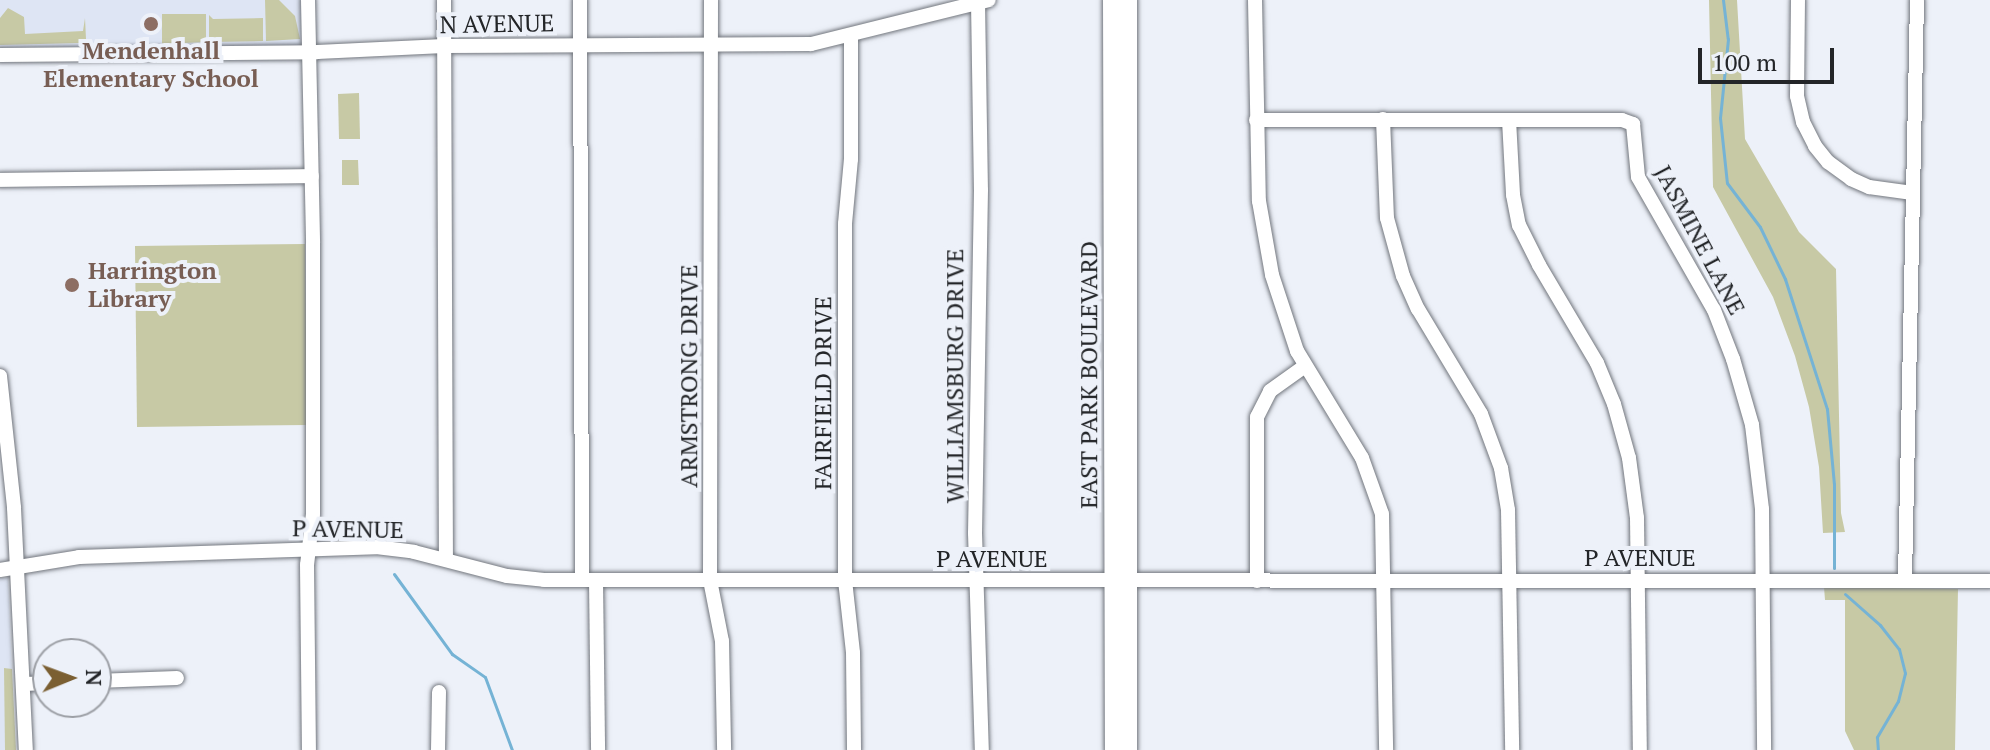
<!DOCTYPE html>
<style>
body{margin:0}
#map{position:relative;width:1990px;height:750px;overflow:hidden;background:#edf1f9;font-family:"PT Serif",serif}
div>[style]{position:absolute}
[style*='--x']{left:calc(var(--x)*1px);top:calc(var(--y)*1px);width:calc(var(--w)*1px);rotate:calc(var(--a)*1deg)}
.built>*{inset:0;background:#dee5f4}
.green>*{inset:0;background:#c7c9a5}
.stream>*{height:3px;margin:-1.5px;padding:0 1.5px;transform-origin:1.5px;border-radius:1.5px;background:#75b3d5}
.roads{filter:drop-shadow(0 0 2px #72767d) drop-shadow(0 0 2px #72767d)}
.minor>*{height:14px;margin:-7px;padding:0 7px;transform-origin:7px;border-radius:7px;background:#fff}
.major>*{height:18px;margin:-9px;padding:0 9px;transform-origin:9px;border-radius:9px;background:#fff}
.dots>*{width:22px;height:22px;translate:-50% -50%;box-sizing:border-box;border:4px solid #edf1f9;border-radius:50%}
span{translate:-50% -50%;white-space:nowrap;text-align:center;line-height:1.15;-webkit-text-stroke:8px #edf1f9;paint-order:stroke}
.street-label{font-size:24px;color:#232528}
.education-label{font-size:24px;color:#785e54;font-weight:700}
.left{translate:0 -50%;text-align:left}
.north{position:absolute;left:32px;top:638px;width:80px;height:80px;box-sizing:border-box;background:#edf1f9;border:2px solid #9c9fa5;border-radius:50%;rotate:89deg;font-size:22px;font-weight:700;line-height:32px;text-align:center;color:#232528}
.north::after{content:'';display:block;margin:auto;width:28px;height:36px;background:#7b5f32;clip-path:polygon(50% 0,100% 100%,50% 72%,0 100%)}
.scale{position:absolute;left:1698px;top:48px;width:136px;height:36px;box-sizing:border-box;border:4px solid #232528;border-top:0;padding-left:10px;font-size:24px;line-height:28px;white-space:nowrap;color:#232528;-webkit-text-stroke:6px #edf1f9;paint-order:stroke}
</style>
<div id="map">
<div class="built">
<div style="clip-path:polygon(0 0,301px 0,302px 48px,0 51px)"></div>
<div style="clip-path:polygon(0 578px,8px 578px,15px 750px,0 750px)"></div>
</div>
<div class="green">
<div style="clip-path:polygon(265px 0,279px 0,295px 16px,300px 39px,266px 41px)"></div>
<div style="clip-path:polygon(1709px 0,1737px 0,1745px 139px,1799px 232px,1836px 269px,1841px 513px,1845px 532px,1823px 533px,1819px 467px,1809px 407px,1795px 356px,1773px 297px,1713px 187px)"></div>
<div style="clip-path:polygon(8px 8px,24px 17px,25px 34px,83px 31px,85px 18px,86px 39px,79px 43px,0 45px,0 18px)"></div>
<div style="clip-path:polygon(162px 14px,206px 14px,206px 42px,162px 44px)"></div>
<div style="clip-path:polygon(209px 15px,213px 19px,263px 18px,263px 41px,209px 42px)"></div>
<div style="clip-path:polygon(359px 93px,360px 139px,339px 139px,338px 94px)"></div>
<div style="clip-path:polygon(342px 160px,358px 160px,359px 185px,342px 185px)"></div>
<div style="clip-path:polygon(305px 244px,307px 425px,137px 427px,135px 246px)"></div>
<div style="clip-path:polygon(1824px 587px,1958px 589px,1955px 750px,1854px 750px,1845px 731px,1845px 600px,1825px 600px)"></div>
<div style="clip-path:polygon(4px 668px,12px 669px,16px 750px,5px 750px)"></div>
</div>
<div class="stream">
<div style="--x:1723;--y:0;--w:39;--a:83"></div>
<div style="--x:1728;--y:39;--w:79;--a:95.8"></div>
<div style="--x:1720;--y:118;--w:65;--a:83.9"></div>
<div style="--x:1727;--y:183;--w:55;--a:53.1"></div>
<div style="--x:1760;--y:227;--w:58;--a:64.3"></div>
<div style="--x:1785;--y:279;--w:137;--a:72.1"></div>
<div style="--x:1827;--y:409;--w:75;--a:84.7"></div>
<div style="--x:1834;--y:484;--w:84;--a:90"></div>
<div style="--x:394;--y:574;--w:99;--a:54.1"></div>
<div style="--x:452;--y:654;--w:40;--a:34.9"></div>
<div style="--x:485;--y:677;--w:78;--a:69.7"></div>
<div style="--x:1845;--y:594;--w:47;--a:41.5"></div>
<div style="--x:1880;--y:625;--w:31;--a:52"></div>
<div style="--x:1899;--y:649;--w:25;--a:76"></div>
<div style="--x:1905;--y:673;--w:29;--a:104"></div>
<div style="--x:1898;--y:701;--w:42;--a:120.3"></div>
<div style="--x:1877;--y:737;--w:13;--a:86"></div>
</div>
<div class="roads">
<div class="minor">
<div style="--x:308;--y:0;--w:243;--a:88.8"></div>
<div style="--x:313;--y:243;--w:271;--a:90"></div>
<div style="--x:313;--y:514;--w:51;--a:96.7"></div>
<div style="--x:307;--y:565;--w:185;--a:89.4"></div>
<div style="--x:444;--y:0;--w:559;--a:89.8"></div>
<div style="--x:580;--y:0;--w:580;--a:89.8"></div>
<div style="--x:711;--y:0;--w:580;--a:90.1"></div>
<div style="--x:710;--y:580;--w:62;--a:78.9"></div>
<div style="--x:722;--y:641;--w:109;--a:88.9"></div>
<div style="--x:1255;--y:0;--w:201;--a:88.9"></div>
<div style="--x:1259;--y:201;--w:75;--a:80"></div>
<div style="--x:1272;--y:275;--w:80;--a:71.8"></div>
<div style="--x:1297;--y:351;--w:125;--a:58.7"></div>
<div style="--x:1362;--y:458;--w:59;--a:70.3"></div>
<div style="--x:1382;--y:514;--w:236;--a:89"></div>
<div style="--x:1798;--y:0;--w:96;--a:90.6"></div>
<div style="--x:1797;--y:96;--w:27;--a:77"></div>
<div style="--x:1803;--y:122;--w:27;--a:63"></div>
<div style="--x:1815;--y:146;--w:21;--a:51"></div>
<div style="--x:1828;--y:162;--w:29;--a:36"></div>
<div style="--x:1851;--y:179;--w:20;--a:24"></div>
<div style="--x:1869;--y:187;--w:44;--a:7.8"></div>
<div style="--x:978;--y:2;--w:188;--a:89.1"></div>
<div style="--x:981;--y:190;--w:343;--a:91"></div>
<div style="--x:975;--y:533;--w:217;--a:88.2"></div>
<div style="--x:851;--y:35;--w:124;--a:90"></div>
<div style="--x:851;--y:159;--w:65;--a:95.3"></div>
<div style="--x:845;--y:224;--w:356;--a:90"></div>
<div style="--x:845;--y:580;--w:73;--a:83.7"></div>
<div style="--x:853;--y:653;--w:97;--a:89.4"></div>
<div style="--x:0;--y:55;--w:317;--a:-0.5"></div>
<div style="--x:317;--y:52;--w:127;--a:-2.7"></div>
<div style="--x:444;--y:46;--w:367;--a:-0.3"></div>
<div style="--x:811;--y:44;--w:183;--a:-13.9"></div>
<div style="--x:1383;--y:119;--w:99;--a:87.7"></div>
<div style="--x:1387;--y:218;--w:60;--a:74.6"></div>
<div style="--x:1403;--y:276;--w:36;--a:66"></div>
<div style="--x:1418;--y:309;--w:122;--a:59"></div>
<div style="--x:1481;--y:414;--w:58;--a:69.7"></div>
<div style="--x:1501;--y:468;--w:43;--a:80.5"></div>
<div style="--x:1508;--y:510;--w:240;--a:89"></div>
<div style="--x:1256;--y:120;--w:366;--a:0"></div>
<div style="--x:1622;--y:120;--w:12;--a:20"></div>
<div style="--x:1633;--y:124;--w:53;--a:84.6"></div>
<div style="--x:1638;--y:177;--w:153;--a:60.3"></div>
<div style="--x:1714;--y:310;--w:53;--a:68.8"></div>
<div style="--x:1733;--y:359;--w:69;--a:73.9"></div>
<div style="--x:1752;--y:425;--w:85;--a:83.2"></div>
<div style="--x:1762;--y:509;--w:241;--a:89.5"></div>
<div style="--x:1509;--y:120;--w:75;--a:86.9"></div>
<div style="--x:1513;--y:195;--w:31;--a:79"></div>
<div style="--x:1519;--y:225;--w:45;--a:63.4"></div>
<div style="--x:1539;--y:265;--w:114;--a:59.4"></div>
<div style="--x:1597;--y:363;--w:44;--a:67.5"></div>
<div style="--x:1614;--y:404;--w:56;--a:74.5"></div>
<div style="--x:1629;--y:458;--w:61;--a:82.4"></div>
<div style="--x:1637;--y:518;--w:232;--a:89.3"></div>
<div style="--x:0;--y:180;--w:312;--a:-0.7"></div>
<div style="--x:0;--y:376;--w:133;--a:83.9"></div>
<div style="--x:14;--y:508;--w:242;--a:87.2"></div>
<div style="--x:0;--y:570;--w:80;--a:-9.3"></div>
<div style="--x:79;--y:557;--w:297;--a:-1.9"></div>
<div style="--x:376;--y:547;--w:38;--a:7"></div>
<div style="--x:414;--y:552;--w:96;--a:14.5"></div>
<div style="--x:507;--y:576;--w:37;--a:6"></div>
<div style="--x:544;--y:580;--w:1446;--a:0.04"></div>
<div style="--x:1905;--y:579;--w:579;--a:-88.81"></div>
<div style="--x:596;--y:580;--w:170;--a:89.3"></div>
<div style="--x:1257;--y:581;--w:164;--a:-90"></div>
<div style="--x:1257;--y:417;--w:29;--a:-63"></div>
<div style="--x:1270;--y:391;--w:43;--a:-35.5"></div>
<div style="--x:96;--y:681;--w:81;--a:-2.1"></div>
<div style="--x:23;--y:684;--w:25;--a:-2"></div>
<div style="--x:438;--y:750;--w:58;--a:-89"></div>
</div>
<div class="major">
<div style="--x:1112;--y:0;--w:750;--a:89.85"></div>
<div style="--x:1128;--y:0;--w:750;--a:90"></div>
</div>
</div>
<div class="dots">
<div style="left:151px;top:24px;background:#8d6e63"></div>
<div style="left:72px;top:285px;background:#8d6e63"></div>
</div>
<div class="street-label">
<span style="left:497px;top:24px;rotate:-1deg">N AVENUE</span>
<span style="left:1700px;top:240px;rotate:62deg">JASMINE LANE</span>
<span style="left:1089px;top:375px;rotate:-90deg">EAST PARK BOULEVARD</span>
<span style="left:689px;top:376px;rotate:-90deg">ARMSTRONG DRIVE</span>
<span style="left:955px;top:376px;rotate:-90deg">WILLIAMSBURG DRIVE</span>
<span style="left:823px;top:393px;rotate:-90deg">FAIRFIELD DRIVE</span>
<span style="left:348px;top:529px;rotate:1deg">P AVENUE</span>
<span style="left:1640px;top:558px">P AVENUE</span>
<span style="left:992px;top:559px">P AVENUE</span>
</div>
<div class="education-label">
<span style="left:151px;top:65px">Mendenhall<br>Elementary School</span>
<span class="left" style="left:88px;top:285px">Harrington<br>Library</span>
</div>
<div class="north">N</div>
<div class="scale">100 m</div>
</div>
